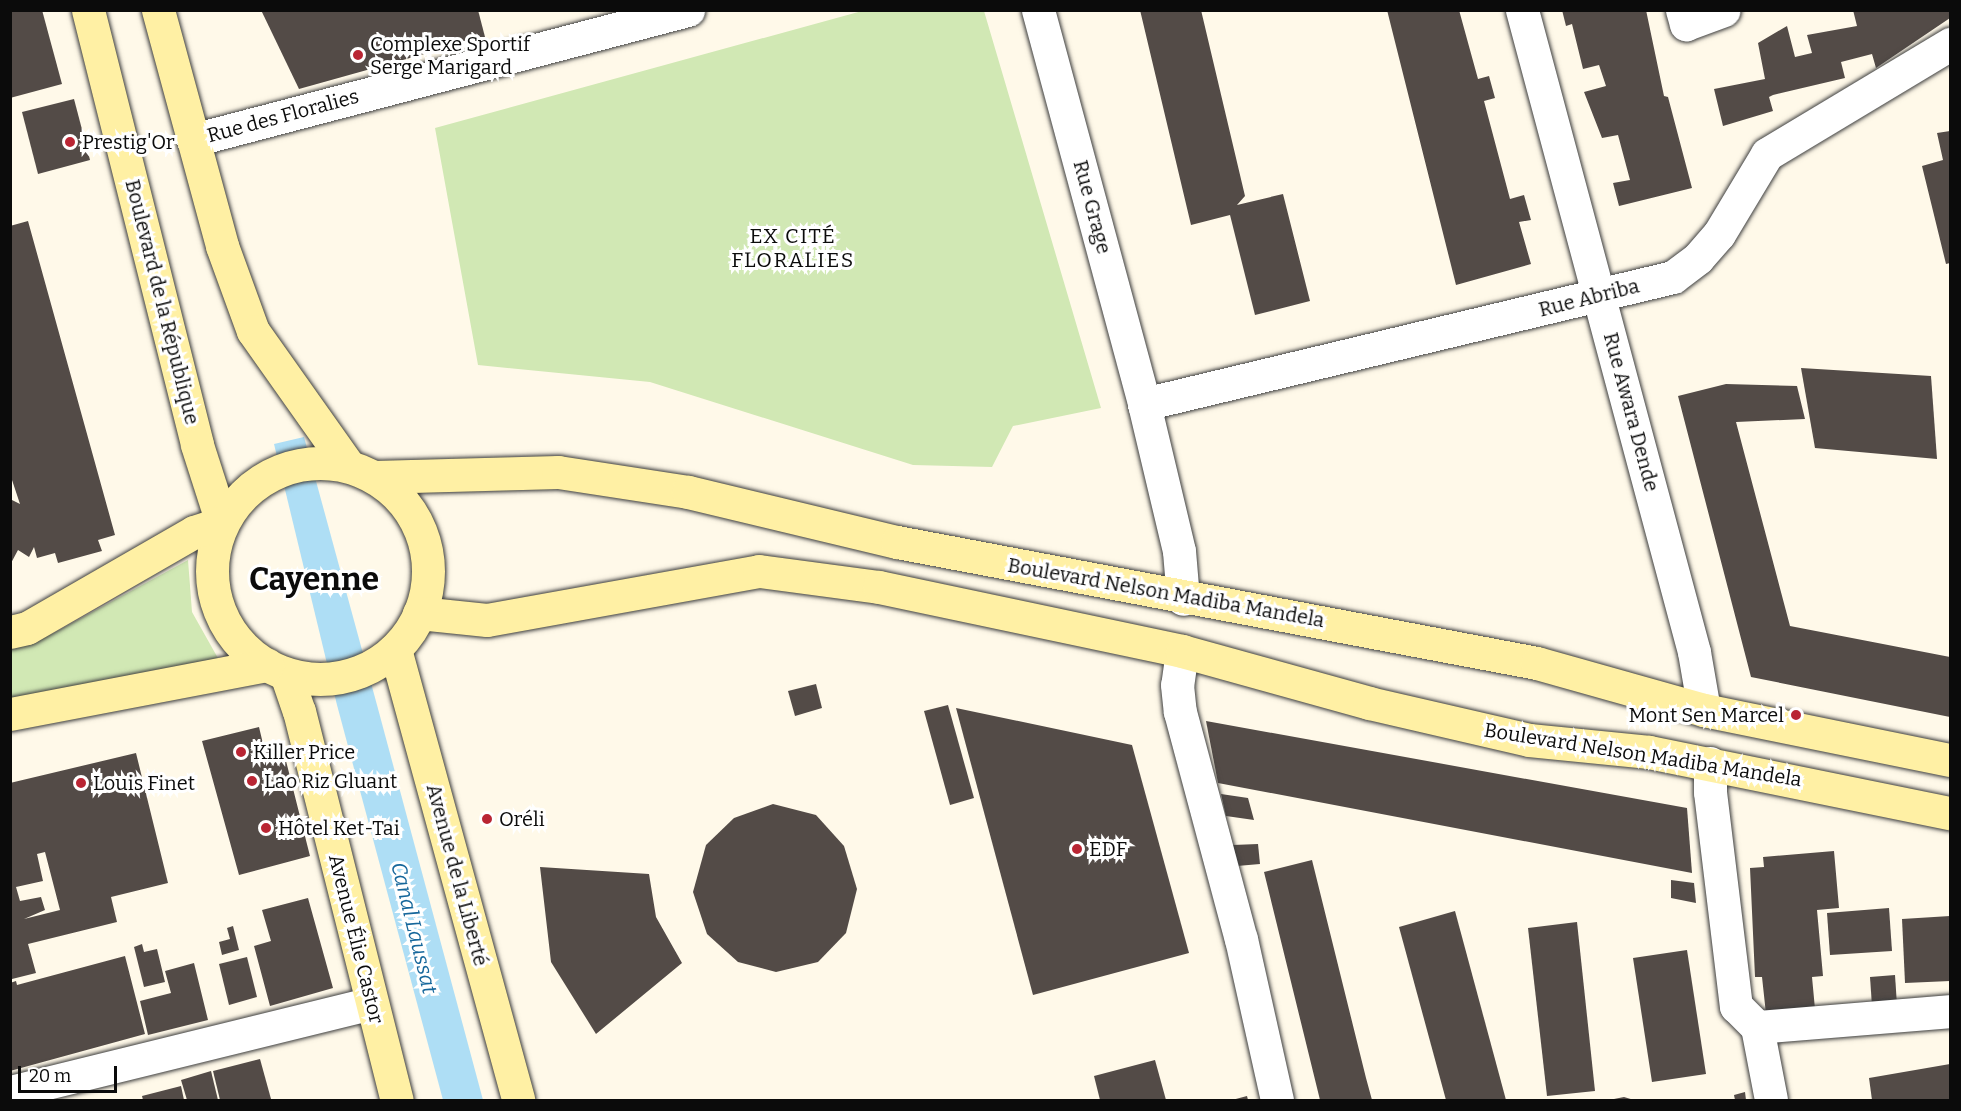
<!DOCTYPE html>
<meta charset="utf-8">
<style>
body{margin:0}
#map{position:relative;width:1961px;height:1111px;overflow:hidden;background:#fff9e9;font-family:Bitter,serif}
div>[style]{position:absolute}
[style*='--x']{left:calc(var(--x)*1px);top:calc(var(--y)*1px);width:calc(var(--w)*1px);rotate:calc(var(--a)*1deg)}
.green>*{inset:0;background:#d1e8b4}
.water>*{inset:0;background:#aedef5}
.building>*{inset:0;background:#534b47}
.roads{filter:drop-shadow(0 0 2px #3e3e3e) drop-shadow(0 0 2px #3e3e3e)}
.street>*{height:33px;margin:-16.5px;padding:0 16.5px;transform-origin:16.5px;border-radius:16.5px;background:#fff}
.secondary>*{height:33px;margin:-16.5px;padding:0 16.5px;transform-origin:16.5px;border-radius:16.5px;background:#fff0a4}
.secondary>.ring{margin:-16.5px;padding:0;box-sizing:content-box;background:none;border:33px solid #fff0a4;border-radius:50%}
.dots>*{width:16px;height:16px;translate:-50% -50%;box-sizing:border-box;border:3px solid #fff;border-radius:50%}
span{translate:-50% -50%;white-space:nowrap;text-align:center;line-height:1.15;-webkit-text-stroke:6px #fff;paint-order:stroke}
.poi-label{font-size:20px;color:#0b0b0b}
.left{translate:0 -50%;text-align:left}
.right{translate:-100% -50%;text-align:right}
.street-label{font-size:20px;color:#0b0b0b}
.neighbourhood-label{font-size:21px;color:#0b0b0b;letter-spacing:1.5px}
.water-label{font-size:21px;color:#16679b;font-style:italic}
.town-label{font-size:32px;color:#0b0b0b;font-weight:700}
.frame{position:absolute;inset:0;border:12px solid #0b0b0b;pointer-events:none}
.scale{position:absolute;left:18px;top:1066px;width:99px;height:27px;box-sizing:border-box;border:3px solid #0b0b0b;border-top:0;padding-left:8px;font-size:18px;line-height:21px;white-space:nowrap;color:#0b0b0b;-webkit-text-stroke:4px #fff;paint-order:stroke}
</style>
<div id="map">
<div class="green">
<div style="clip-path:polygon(862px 11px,984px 11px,1101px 408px,1013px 426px,992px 467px,913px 465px,650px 382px,478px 365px,435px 128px)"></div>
<div style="clip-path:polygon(188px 560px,192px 612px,219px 660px,11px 700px,11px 649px,52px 634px)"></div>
</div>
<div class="water">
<div style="clip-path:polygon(304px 437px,377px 705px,483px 1100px,443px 1100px,337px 705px,274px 444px)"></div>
</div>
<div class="building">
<div style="clip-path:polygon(10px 10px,42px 10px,62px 84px,10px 98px)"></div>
<div style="clip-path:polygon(261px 10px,478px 10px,485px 37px,299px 89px)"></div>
<div style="clip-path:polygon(1140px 10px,1201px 10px,1245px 196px,1237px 205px,1283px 194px,1310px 301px,1255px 315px,1230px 215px,1191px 225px)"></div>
<div style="clip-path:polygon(1387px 10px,1459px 10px,1478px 79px,1489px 76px,1495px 98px,1484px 101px,1510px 199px,1524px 195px,1531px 220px,1519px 222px,1531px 264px,1456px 285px)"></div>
<div style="clip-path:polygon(1562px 10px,1646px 10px,1664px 96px,1668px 97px,1692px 188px,1619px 206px,1613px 183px,1630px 180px,1618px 135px,1602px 138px,1584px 92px,1606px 86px,1599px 65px,1583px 69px,1572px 24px,1566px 26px)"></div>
<div style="clip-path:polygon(1853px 10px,1950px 10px,1950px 18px,1876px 68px,1872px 54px,1841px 62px,1845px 78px,1773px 95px,1769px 97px,1773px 111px,1723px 126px,1714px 89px,1765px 79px,1758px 43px,1787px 26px,1795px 57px,1812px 53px,1807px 35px,1857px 26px)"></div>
<div style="clip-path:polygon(74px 99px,90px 160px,38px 174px,22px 112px)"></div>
<div style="clip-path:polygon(1950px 131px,1950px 263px,1946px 264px,1922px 166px,1943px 160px,1937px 133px)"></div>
<div style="clip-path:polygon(28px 221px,115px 535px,98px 540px,102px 551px,58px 563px,55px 553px,37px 558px,34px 547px,29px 557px,18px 550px,10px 565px,10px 499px,20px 504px,10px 474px,10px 226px)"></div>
<div style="clip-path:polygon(1801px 368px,1931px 376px,1937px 459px,1815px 448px)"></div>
<div style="clip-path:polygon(1726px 384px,1797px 386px,1805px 419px,1736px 422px,1790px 626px,1950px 657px,1950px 717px,1751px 677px,1678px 396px)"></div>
<div style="clip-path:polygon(816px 684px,822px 708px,795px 716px,788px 691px)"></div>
<div style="clip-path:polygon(948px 705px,974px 798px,950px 805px,924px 711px)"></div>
<div style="clip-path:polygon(956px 708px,1132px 745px,1189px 953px,1033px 995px)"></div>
<div style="clip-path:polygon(1206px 721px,1687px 808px,1692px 873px,1218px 783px)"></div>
<div style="clip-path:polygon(259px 727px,264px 748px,282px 745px,310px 856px,239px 875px,202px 741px)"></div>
<div style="clip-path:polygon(evenodd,136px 753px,168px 883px,111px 897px,117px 922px,28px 944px,36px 973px,12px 979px,10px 783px,136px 753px,45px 852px,60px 910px,24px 919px,45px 910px,41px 897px,20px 901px,16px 887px,43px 881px,37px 854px,45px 852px)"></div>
<div style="clip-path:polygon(1221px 794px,1248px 798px,1254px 820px,1226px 816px)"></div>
<div style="clip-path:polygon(773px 804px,816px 815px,844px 846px,857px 889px,846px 933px,818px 962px,776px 972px,738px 962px,707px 934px,693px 892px,706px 845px,734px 818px)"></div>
<div style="clip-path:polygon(1258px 844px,1260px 864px,1237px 866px,1233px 845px)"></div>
<div style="clip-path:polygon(1834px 851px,1839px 908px,1817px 910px,1823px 976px,1812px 977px,1815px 1009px,1766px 1014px,1762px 977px,1755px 977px,1750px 868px,1764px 867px,1763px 857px)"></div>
<div style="clip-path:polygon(1312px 860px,1366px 1078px,1372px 1100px,1320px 1100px,1264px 872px)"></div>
<div style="clip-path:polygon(540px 867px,649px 874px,656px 917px,682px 963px,596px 1034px,551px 962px)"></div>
<div style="clip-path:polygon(1671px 880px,1694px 883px,1696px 903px,1671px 898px)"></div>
<div style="clip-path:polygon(308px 898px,333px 988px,270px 1006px,254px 946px,271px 941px,262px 910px)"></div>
<div style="clip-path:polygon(1889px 908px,1892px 951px,1830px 955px,1827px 913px)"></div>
<div style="clip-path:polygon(1455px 911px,1506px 1100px,1446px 1100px,1399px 927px)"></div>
<div style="clip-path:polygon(1950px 916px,1950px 981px,1905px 983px,1902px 919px)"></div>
<div style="clip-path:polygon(1577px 922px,1595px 1091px,1547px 1096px,1528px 928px)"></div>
<div style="clip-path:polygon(233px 926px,239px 950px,222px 955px,219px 942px,230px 939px,227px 928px)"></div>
<div style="clip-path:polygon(142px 944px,144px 952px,157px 949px,165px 982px,144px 987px,134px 947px)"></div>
<div style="clip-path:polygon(1687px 950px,1706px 1074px,1652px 1082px,1633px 958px)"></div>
<div style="clip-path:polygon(125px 956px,145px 1034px,10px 1071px,10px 983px,16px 981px,17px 985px)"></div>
<div style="clip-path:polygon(247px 957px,257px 997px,229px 1005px,219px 964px)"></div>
<div style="clip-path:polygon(194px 963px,208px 1020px,148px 1035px,140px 1001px,171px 993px,165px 971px)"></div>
<div style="clip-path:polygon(1895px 975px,1897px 1005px,1872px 1006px,1870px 977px)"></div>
<div style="clip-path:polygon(260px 1059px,271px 1099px,220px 1100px,213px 1071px)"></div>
<div style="clip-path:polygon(1155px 1060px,1166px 1100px,1100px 1100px,1094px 1076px)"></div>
<div style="clip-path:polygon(1950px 1064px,1950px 1100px,1872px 1100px,1869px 1078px)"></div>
<div style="clip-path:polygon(211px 1071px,218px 1100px,187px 1100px,181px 1080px)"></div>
<div style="clip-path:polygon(181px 1086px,184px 1100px,143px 1100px,142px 1096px)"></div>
<div style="clip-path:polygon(1745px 1092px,1746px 1100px,1735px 1100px,1734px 1095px)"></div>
<div style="clip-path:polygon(1247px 1096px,1248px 1100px,1232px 1100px)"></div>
<div style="clip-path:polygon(1624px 1097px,1634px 1100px,1614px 1100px,1614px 1099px)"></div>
</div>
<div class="roads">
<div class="street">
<div style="--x:1038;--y:10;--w:408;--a:74.9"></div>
<div style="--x:1144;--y:404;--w:151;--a:76.6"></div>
<div style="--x:1179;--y:551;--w:48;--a:85.2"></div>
<div style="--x:1522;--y:10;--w:665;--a:75"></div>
<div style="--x:1694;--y:652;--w:59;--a:80.2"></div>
<div style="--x:1682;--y:10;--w:15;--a:74"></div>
<div style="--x:1686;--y:24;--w:40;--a:-20.2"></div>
<div style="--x:193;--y:140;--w:512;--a:-14.72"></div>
<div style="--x:1144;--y:404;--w:544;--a:-13.5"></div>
<div style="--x:1673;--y:277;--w:31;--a:-37"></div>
<div style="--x:1698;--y:258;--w:32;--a:-49"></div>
<div style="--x:1719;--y:234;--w:93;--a:-59"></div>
<div style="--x:1767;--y:154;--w:214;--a:-31"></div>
<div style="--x:1182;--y:651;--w:34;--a:98"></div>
<div style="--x:1177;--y:685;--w:27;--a:84"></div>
<div style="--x:1180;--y:712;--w:235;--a:75"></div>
<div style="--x:1241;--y:939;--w:165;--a:77.4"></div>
<div style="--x:1710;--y:763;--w:29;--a:90"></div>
<div style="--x:1710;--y:792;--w:216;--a:83.1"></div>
<div style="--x:1736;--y:1006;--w:30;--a:45"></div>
<div style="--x:1757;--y:1027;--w:74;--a:79.1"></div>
<div style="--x:1757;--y:1027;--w:194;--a:-4.7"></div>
<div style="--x:10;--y:1092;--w:372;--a:-13.8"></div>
</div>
<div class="secondary">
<div style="--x:88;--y:10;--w:448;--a:75.9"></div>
<div style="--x:197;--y:445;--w:82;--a:72.2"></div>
<div style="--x:158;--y:10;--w:245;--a:74.8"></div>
<div style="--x:222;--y:246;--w:90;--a:70"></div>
<div style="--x:253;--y:331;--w:164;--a:54.7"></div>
<div class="ring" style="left:212px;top:463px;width:183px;height:183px"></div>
<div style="--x:375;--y:477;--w:183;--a:-1.6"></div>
<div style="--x:558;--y:472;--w:132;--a:8.7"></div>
<div style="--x:688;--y:492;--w:215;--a:13.5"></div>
<div style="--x:897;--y:542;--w:651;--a:10.71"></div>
<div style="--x:1537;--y:663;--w:173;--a:15.7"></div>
<div style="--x:1704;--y:710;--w:251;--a:11.5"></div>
<div style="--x:419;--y:613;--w:68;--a:5.9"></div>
<div style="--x:487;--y:620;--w:276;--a:-10.2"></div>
<div style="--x:759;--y:571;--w:121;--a:7.6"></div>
<div style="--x:879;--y:587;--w:310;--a:11.9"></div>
<div style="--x:1182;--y:651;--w:194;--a:15.5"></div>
<div style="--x:1369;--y:703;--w:164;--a:13"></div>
<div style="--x:1529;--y:740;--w:121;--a:5.7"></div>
<div style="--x:1649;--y:752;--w:307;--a:11.5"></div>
<div style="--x:10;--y:632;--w:17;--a:-13"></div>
<div style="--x:27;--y:628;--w:193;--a:-29.9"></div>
<div style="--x:194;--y:532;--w:29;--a:-18"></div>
<div style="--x:395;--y:649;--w:467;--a:74.7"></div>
<div style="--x:286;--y:674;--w:39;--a:71"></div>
<div style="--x:299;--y:711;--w:401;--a:75.9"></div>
<div style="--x:10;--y:714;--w:262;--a:-10.8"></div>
</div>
</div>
<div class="dots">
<div style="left:358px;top:55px;background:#b92533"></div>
<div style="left:70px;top:142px;background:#b92533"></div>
<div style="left:1796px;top:715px;background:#b92533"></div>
<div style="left:241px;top:752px;background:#b92533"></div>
<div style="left:252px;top:781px;background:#b92533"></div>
<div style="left:81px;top:783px;background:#b92533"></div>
<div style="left:487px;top:819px;background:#b92533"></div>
<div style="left:266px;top:828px;background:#b92533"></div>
<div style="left:1077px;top:849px;background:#b92533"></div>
</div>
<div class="poi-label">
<span class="left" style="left:370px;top:56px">Complexe Sportif<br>Serge Marigard</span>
<span class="left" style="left:82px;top:142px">Prestig'Or</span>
<span class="right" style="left:1784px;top:715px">Mont Sen Marcel</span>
<span class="left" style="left:253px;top:752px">Killer Price</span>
<span class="left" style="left:264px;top:781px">Lao Riz Gluant</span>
<span class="left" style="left:93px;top:783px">Louis Finet</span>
<span class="left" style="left:499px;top:819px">Oréli</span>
<span class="left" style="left:278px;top:828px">Hôtel Ket-Tai</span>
<span class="left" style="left:1089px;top:849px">EDF</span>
</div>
<div class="street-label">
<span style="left:283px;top:116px;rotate:-15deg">Rue des Floralies</span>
<span style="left:1092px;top:207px;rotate:75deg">Rue Grage</span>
<span style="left:1589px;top:298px;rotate:-14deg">Rue Abriba</span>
<span style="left:162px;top:302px;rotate:76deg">Boulevard de la République</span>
<span style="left:1631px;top:412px;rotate:75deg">Rue Awara Dende</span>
<span style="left:1166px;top:593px;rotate:10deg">Boulevard Nelson Madiba Mandela</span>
<span style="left:1643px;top:755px;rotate:9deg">Boulevard Nelson Madiba Mandela</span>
<span style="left:457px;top:875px;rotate:75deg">Avenue de la Liberté</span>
<span style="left:356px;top:939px;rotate:76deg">Avenue Élie Castor</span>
</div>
<div class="neighbourhood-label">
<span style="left:793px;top:248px">EX CITÉ<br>FLORALIES</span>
</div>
<div class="water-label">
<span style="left:414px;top:928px;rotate:76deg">Canal Laussat</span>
</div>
<div class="town-label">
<span style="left:314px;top:579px">Cayenne</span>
</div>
<div class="frame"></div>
<div class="scale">20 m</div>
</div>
